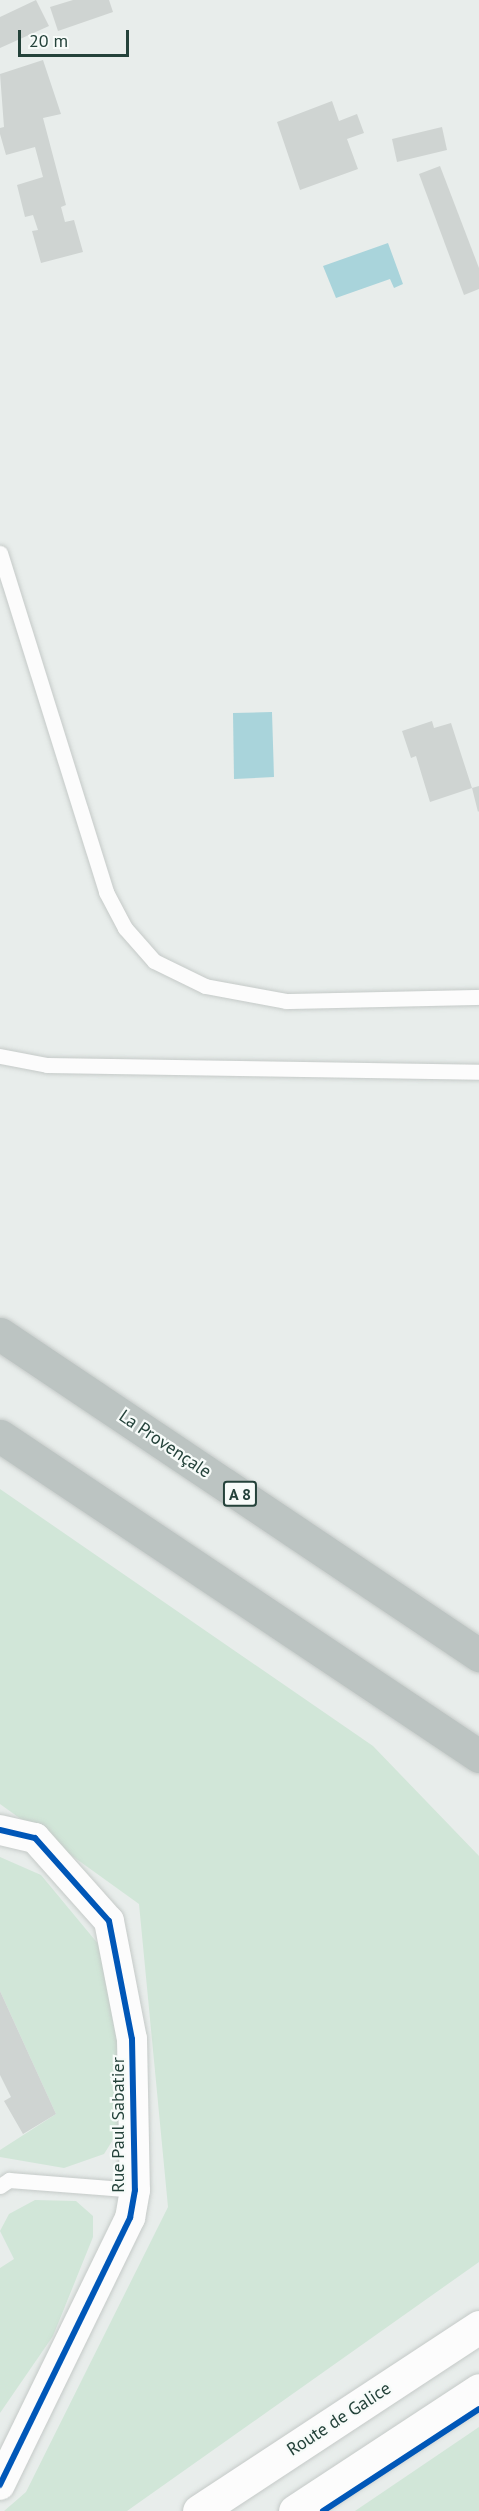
<!DOCTYPE html>
<meta charset="utf-8">
<style>
body{margin:0}
#map{position:relative;width:479px;height:2511px;overflow:hidden;background:#e8edeb;font-family:"PT Sans",sans-serif}
div>[style]{position:absolute}
[style*='--x']{left:calc(var(--x)*1px);top:calc(var(--y)*1px);width:calc(var(--w)*1px);rotate:calc(var(--a)*1deg)}
.green>*{inset:0;background:#d1e6d8}
.water>*{inset:0;background:#a9d4db}
.building>*{inset:0;background:#cfd4d2}
.roads{filter:drop-shadow(0 0 2px #c5cac8) drop-shadow(0 0 2px #c5cac8)}
.lane>*{height:15px;margin:-7.5px;padding:0 7.5px;transform-origin:7.5px;border-radius:7.5px;background:#fcfcfc}
.street>*{height:30px;margin:-15px;padding:0 15px;transform-origin:15px;border-radius:15px;background:#fcfcfc}
.secondary>*{height:33px;margin:-16.5px;padding:0 16.5px;transform-origin:16.5px;border-radius:16.5px;background:#fcfcfc}
.highway>*{height:33px;margin:-16.5px;padding:0 16.5px;transform-origin:16.5px;border-radius:16.5px;background:#bcc4c2}
.cycleway>*{height:6px;margin:-3px;padding:0 3px;transform-origin:3px;border-radius:3px;background:#0057b8}
span{translate:-50% -50%;white-space:nowrap;text-align:center;line-height:1.15;-webkit-text-stroke:4.5px #f7fbf9;paint-order:stroke}
.shield-label span{padding:2px 4px;background:#f7fbf9;border:2px solid;border-radius:4px;-webkit-text-stroke-width:0}
.shield-label{font-size:16px;color:#24423a;font-weight:700}
.street-label{font-size:18px;color:#24423a}
.scale{position:absolute;left:18px;top:30px;width:111px;height:27px;box-sizing:border-box;border:3px solid #24423a;border-top:0;padding-left:8px;font-size:18px;line-height:21px;white-space:nowrap;color:#24423a;-webkit-text-stroke:4px #f7fbf9;paint-order:stroke}
</style>
<div id="map">
<div class="green">
<div style="clip-path:polygon(0 1489px,373px 1746px,479px 1856px,479px 2262px,127px 2511px,4px 2511px,26px 2492px,168px 2207px,139px 1904px,0 1804px)"></div>
<div style="clip-path:polygon(0 1857px,41px 1875px,99px 1945px,120px 2051px,121px 2127px,104px 2154px,64px 2168px,0 2157px,0 2150px,56px 2114px,0 1991px)"></div>
<div style="clip-path:polygon(35px 2200px,76px 2201px,93px 2216px,93px 2237px,53px 2336px,0 2413px,0 2268px,14px 2259px,0 2231px,9px 2214px)"></div>
<div style="clip-path:polygon(479px 2427px,479px 2511px,355px 2511px)"></div>
</div>
<div class="water">
<div style="clip-path:polygon(388px 243px,403px 284px,394px 288px,390px 279px,336px 298px,323px 266px)"></div>
<div style="clip-path:polygon(272px 712px,274px 777px,234px 779px,233px 713px)"></div>
</div>
<div class="building">
<div style="clip-path:polygon(36px 0,49px 26px,0 48px,0 17px)"></div>
<div style="clip-path:polygon(73px 0,109px 0,113px 12px,58px 31px,50px 7px)"></div>
<div style="clip-path:polygon(43px 60px,61px 114px,43px 118px,66px 205px,61px 207px,65px 222px,74px 220px,83px 252px,41px 263px,32px 231px,38px 230px,33px 215px,25px 217px,17px 185px,43px 177px,35px 147px,6px 155px,0 134px,0 128px,4px 127px,0 74px)"></div>
<div style="clip-path:polygon(332px 101px,339px 121px,357px 114px,364px 133px,347px 139px,358px 169px,300px 190px,277px 122px)"></div>
<div style="clip-path:polygon(442px 127px,447px 150px,397px 162px,392px 139px)"></div>
<div style="clip-path:polygon(440px 166px,479px 268px,479px 289px,464px 295px,419px 174px)"></div>
<div style="clip-path:polygon(432px 721px,434px 728px,451px 723px,472px 788px,430px 802px,416px 756px,411px 758px,402px 731px)"></div>
<div style="clip-path:polygon(479px 786px,479px 811px,478px 812px,472px 788px)"></div>
<div style="clip-path:polygon(0 1991px,56px 2114px,23px 2134px,4px 2101px,11px 2097px,0 2075px)"></div>
</div>
<div class="roads">
<div class="lane">
<div style="--x:0;--y:553;--w:355;--a:72.6"></div>
<div style="--x:106;--y:892;--w:41;--a:62.2"></div>
<div style="--x:125;--y:928;--w:44;--a:48.7"></div>
<div style="--x:154;--y:961;--w:57;--a:26.1"></div>
<div style="--x:205;--y:986;--w:82;--a:10.5"></div>
<div style="--x:286;--y:1001;--w:193;--a:-1.2"></div>
<div style="--x:0;--y:1056;--w:48;--a:10.8"></div>
<div style="--x:47;--y:1065;--w:432;--a:0.9"></div>
<div style="--x:0;--y:2186;--w:11;--a:-34"></div>
<div style="--x:9;--y:2180;--w:126;--a:4.5"></div>
</div>
<div class="street">
<div style="--x:0;--y:1830;--w:36;--a:13"></div>
<div style="--x:35;--y:1838;--w:111;--a:48.3"></div>
<div style="--x:109;--y:1921;--w:120;--a:79"></div>
<div style="--x:132;--y:2039;--w:151;--a:88.9"></div>
<div style="--x:135;--y:2190;--w:28;--a:100"></div>
<div style="--x:130;--y:2218;--w:297;--a:116"></div>
</div>
<div class="secondary">
<div style="--x:199;--y:2511;--w:335;--a:-33.3"></div>
<div style="--x:295;--y:2511;--w:220;--a:-33.3"></div>
</div>
<div class="highway">
<div style="--x:0;--y:1334;--w:577;--a:33.83"></div>
<div style="--x:0;--y:1436;--w:576;--a:33.75"></div>
</div>
</div>
<div class="cycleway">
<div style="--x:0;--y:1830;--w:36;--a:13"></div>
<div style="--x:35;--y:1838;--w:111;--a:48.3"></div>
<div style="--x:109;--y:1921;--w:120;--a:79"></div>
<div style="--x:132;--y:2039;--w:151;--a:88.9"></div>
<div style="--x:135;--y:2190;--w:28;--a:100"></div>
<div style="--x:130;--y:2218;--w:297;--a:116"></div>
<div style="--x:323;--y:2511;--w:186;--a:-33.2"></div>
</div>
<div class="shield-label">
<span style="left:240px;top:1494px">A 8</span>
</div>
<div class="street-label">
<span style="left:165px;top:1444px;rotate:34deg">La Provençale</span>
<span style="left:118px;top:2125px;rotate:-90deg">Rue Paul Sabatier</span>
<span style="left:339px;top:2419px;rotate:-33deg">Route de Galice</span>
</div>
<div class="scale">20 m</div>
</div>
